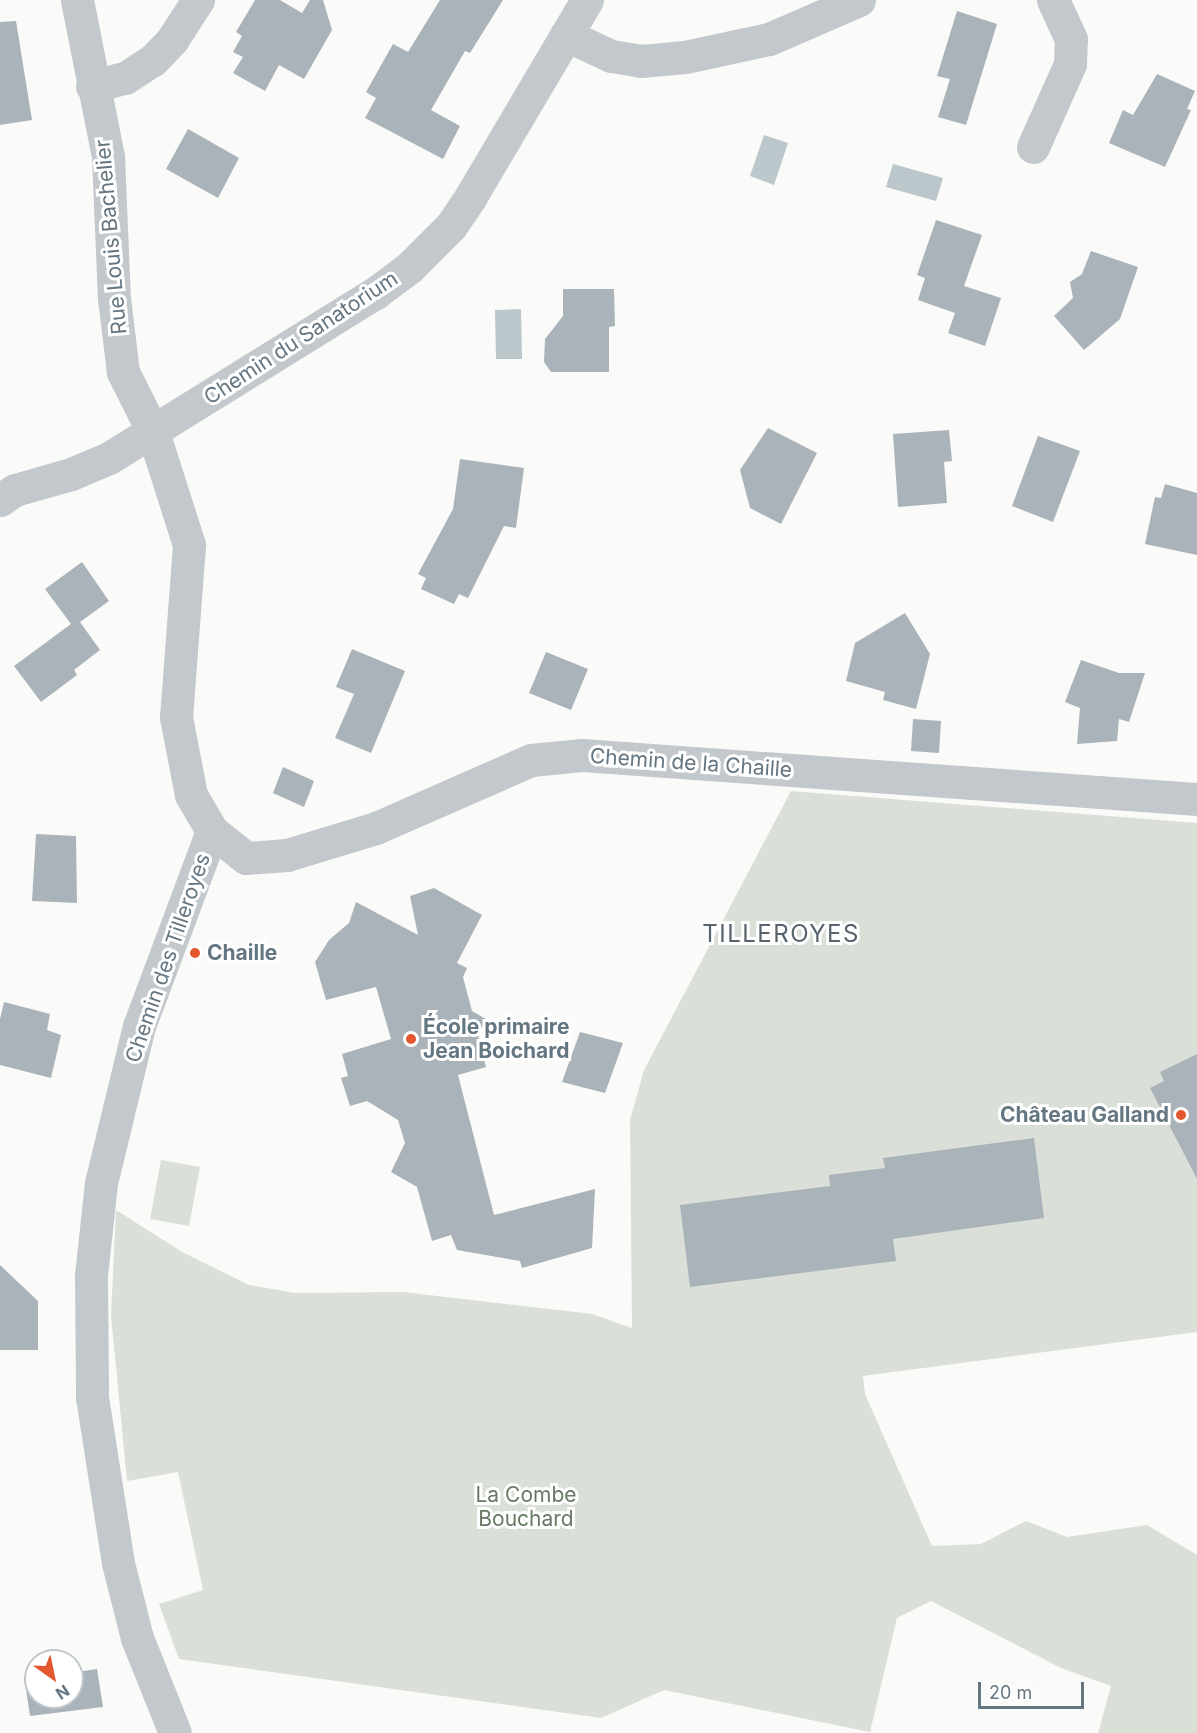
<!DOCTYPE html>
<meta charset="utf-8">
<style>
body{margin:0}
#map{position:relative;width:1197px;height:1733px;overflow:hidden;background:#fafaf8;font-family:Inter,sans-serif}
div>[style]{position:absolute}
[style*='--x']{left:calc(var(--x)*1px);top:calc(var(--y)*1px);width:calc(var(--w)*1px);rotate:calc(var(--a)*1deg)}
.green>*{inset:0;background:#dadfd7}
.water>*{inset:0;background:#bbc7cb}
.building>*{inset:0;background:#aab3b9}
.minor>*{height:33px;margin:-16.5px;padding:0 16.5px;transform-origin:16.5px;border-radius:16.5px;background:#c3c8cc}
.dots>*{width:16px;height:16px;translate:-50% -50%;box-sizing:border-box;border:3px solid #fff;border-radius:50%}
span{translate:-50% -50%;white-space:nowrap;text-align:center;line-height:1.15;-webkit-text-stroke:6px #fff;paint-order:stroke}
.street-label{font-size:21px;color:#657683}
.poi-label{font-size:21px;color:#657683;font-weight:700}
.left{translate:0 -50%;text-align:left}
.right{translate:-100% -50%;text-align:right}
.park-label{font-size:21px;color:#687a64}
.quarter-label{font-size:24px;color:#57646e;letter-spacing:1.5px}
.north{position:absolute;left:24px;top:1649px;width:60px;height:60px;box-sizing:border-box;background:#fff;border:2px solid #c1c8cd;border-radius:50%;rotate:147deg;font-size:16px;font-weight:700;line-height:24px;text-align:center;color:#657683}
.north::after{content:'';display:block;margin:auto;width:21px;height:27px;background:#e4572e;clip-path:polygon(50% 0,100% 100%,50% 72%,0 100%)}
.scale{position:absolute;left:978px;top:1682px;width:106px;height:27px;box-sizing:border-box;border:3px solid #657683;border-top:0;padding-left:8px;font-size:18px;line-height:21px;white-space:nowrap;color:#657683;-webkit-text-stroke:4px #fff;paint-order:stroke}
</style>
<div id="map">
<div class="green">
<div style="clip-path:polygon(791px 791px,1197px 823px,1197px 1332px,863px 1376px,865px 1394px,932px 1546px,981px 1544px,1026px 1521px,1067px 1537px,1147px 1525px,1197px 1555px,1197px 1733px,1098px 1733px,1111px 1686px,1061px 1668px,931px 1601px,897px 1618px,870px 1732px,664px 1690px,601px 1718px,179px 1659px,159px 1604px,203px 1590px,178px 1472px,127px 1481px,111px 1315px,116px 1210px,182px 1252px,249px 1285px,295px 1293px,403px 1292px,592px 1314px,632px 1328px,630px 1120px,644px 1070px)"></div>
<div style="clip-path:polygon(161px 1160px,200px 1167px,189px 1226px,150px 1219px)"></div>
</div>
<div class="water">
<div style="clip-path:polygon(764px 135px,788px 143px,774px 185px,750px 176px)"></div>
<div style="clip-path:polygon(893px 164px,943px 178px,936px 201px,886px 187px)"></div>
<div style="clip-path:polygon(521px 309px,522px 359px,496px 359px,495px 310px)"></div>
</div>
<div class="building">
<div style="clip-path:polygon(255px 0,280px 0,302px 13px,310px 0,323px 0,332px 30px,304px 79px,279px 65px,265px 91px,233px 73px,243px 57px,233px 52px,242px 36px,236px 32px)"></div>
<div style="clip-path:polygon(440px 0,503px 0,470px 53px,465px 51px,431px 110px,460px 126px,443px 159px,365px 118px,376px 98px,366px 92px,393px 44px,408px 52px)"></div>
<div style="clip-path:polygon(957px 11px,997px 24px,966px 125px,938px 117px,950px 79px,937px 76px)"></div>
<div style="clip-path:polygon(16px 21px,32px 120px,0 125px,0 22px)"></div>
<div style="clip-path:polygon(1157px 74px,1195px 91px,1187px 109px,1191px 110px,1165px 167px,1109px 143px,1123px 110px,1133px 115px)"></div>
<div style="clip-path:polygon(188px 129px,239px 158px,218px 198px,166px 169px)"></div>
<div style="clip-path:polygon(936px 220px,982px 235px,964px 286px,1001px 298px,985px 346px,948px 333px,955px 313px,918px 300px,925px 278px,917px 275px)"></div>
<div style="clip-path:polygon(1091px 251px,1138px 267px,1120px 319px,1084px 350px,1054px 316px,1073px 298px,1070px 282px,1082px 274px)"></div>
<div style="clip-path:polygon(563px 289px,614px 289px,615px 326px,609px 327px,609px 372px,551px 372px,544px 362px,545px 339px,563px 316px)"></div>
<div style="clip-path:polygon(768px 428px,817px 453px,781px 524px,750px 508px,740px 470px)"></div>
<div style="clip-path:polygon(949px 430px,952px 461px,944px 462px,947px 503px,898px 507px,893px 434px)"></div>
<div style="clip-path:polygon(1038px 436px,1080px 451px,1053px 522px,1012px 506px)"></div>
<div style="clip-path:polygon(460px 459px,524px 468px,516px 528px,504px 526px,468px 598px,459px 594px,454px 604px,421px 589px,426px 578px,418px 574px,453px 509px)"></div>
<div style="clip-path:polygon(1165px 484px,1197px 493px,1197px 555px,1145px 544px,1155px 497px,1161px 498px)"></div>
<div style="clip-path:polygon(82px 562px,109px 601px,80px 622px,100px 650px,74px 670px,77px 675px,41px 702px,14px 666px,71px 624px,45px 589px)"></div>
<div style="clip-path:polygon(905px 613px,930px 654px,916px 709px,883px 700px,885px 692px,846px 681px,855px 643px)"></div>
<div style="clip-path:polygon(352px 649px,405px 671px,371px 753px,335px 738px,354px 694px,336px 687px)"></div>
<div style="clip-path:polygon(546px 652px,588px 669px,571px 710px,529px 693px)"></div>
<div style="clip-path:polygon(1081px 660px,1119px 673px,1145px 673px,1129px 722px,1119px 719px,1117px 741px,1077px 744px,1080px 708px,1065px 702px)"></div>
<div style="clip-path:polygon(913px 719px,941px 721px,939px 753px,911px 751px)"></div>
<div style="clip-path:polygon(283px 767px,314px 781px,304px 807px,273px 793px)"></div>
<div style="clip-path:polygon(36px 834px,76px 836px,77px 903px,32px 901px)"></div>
<div style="clip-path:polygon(434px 888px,482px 915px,457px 963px,467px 968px,463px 977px,472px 1011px,486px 1019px,478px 1035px,486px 1067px,458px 1075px,494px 1215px,595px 1189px,592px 1248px,522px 1268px,520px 1261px,457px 1250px,451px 1235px,432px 1241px,417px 1187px,391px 1172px,405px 1143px,398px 1120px,367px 1101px,350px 1106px,341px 1078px,348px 1076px,342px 1054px,391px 1039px,376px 987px,326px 1000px,315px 962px,329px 940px,349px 923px,356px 902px,418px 935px,410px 896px)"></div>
<div style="clip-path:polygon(4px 1002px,50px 1014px,47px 1030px,61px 1035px,51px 1078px,0 1065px,0 1019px)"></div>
<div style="clip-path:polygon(580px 1032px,623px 1043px,605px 1093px,562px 1082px)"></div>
<div style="clip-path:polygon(1197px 1054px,1197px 1179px,1150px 1088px,1164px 1081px,1160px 1072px)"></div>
<div style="clip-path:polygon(1034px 1138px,1044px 1218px,893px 1239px,896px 1261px,690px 1287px,680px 1205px,830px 1186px,829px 1175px,885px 1168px,883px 1158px)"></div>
<div style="clip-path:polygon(0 1265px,38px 1301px,38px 1350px,0 1350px)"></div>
<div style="clip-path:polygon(72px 1669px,76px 1672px,97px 1669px,103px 1707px,30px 1716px,24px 1676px,36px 1674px,36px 1697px,72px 1697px)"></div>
</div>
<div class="minor">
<div style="--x:77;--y:0;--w:160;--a:78.8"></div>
<div style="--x:108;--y:157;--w:141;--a:87.6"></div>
<div style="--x:114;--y:298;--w:75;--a:83.1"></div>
<div style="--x:123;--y:372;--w:67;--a:63.4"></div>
<div style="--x:153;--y:432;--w:119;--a:72.3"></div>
<div style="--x:189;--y:545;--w:172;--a:94.3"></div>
<div style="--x:176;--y:717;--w:79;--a:79.1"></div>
<div style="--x:191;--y:795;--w:42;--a:59.7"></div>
<div style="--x:212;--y:831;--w:208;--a:110.5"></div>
<div style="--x:139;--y:1026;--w:162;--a:103.6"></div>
<div style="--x:101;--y:1183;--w:93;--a:96.2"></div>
<div style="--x:91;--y:1275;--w:122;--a:89.5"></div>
<div style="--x:92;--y:1397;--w:168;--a:81.1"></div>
<div style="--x:118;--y:1563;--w:77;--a:75.8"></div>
<div style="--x:137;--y:1638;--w:102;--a:68.2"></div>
<div style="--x:566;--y:35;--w:50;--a:25"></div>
<div style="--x:611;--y:56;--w:30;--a:9"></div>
<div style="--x:641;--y:61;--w:44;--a:-5.2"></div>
<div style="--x:685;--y:57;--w:86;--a:-12.1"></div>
<div style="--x:769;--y:39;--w:98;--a:-23.4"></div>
<div style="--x:92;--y:86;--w:34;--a:-14"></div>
<div style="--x:125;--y:78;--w:33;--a:-33"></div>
<div style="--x:153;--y:60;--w:28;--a:-46"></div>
<div style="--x:172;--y:40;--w:48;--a:-57"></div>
<div style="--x:1033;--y:147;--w:91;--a:-66"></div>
<div style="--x:1070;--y:64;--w:25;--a:-88"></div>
<div style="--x:1071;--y:39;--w:43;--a:-114.8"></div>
<div style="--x:0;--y:500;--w:18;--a:-34"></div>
<div style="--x:15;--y:490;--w:58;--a:-15.9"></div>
<div style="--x:71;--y:474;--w:41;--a:-22.8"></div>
<div style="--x:109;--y:458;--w:312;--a:-31.8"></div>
<div style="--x:374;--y:294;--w:45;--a:-36.9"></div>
<div style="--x:410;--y:267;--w:58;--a:-45"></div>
<div style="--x:451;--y:226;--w:36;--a:-56"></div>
<div style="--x:471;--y:196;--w:228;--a:-59.4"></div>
<div style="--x:212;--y:831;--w:43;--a:38.5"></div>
<div style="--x:246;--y:858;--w:41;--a:-4.2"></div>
<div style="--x:287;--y:855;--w:93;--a:-16.9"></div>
<div style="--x:376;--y:828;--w:169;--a:-23.7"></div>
<div style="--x:531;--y:760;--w:51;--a:-5.6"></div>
<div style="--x:582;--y:755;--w:617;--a:4.09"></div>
</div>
<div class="dots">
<div style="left:195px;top:953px;background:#e4572e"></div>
<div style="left:411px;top:1039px;background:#e4572e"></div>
<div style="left:1181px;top:1115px;background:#e4572e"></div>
</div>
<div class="street-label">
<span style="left:111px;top:237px;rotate:-95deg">Rue Louis Bachelier</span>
<span style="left:301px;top:338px;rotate:-33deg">Chemin du Sanatorium</span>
<span style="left:691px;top:763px;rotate:4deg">Chemin de la Chaille</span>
<span style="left:168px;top:958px;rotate:-71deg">Chemin des Tilleroyes</span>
</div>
<div class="poi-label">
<span class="left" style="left:207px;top:953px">Chaille</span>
<span class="left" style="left:423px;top:1039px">École primaire<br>Jean Boichard</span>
<span class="right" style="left:1169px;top:1115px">Château Galland</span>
</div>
<div class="park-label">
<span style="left:526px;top:1507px">La Combe<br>Bouchard</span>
</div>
<div class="quarter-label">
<span style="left:781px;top:934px">TILLEROYES</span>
</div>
<div class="north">N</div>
<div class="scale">20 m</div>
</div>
